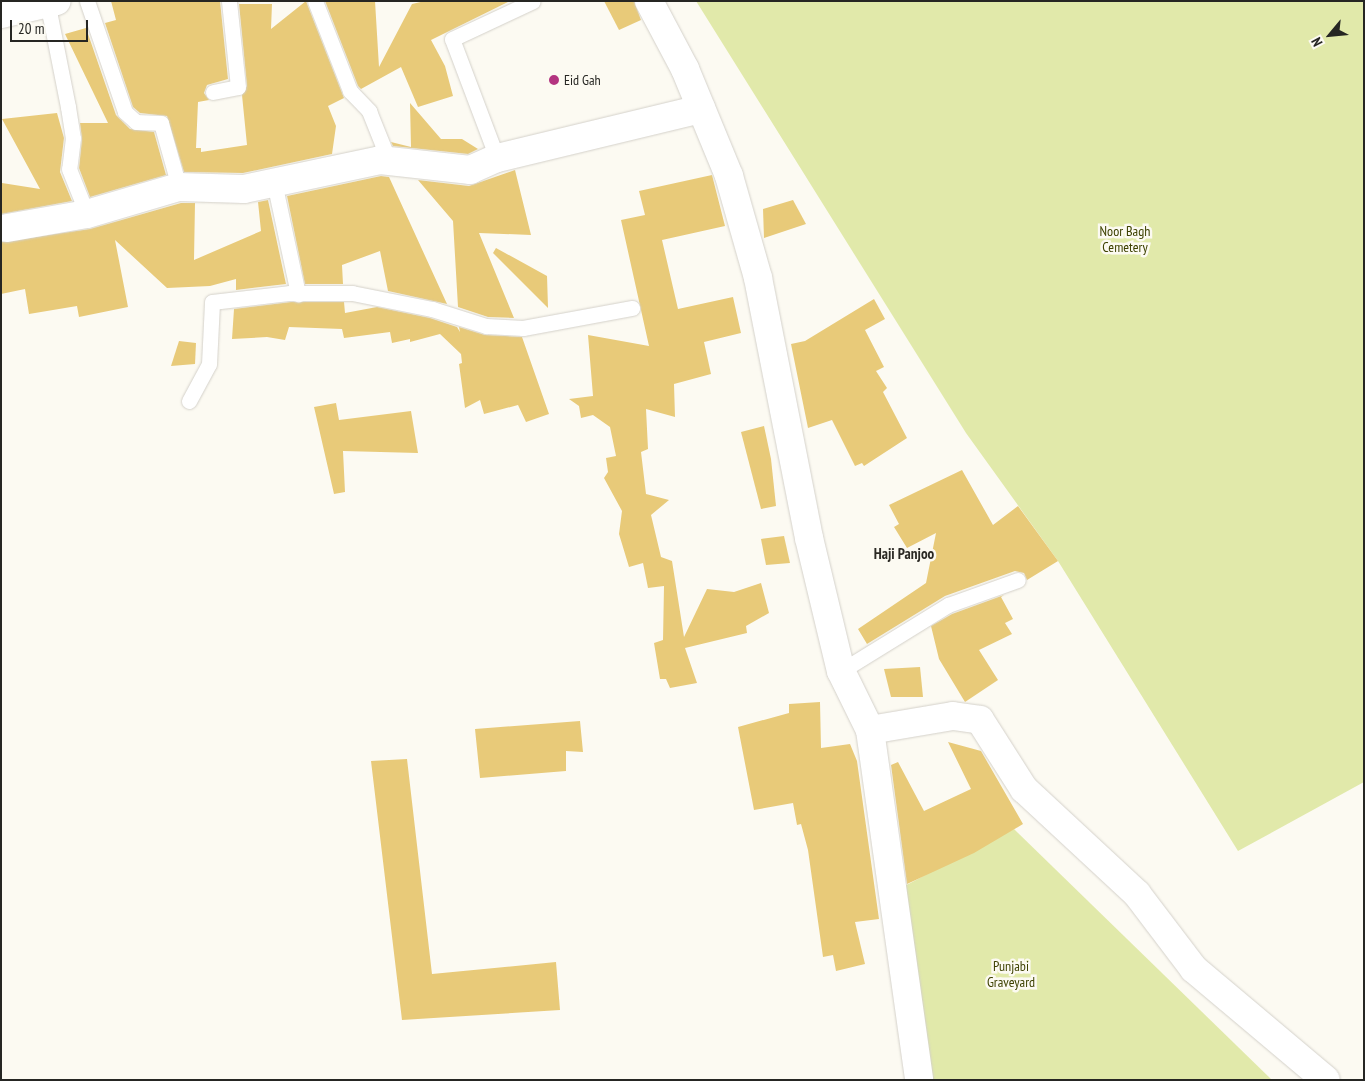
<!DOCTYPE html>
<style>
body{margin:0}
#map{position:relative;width:1365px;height:1081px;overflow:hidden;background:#fcfaf2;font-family:"PT Sans Narrow",sans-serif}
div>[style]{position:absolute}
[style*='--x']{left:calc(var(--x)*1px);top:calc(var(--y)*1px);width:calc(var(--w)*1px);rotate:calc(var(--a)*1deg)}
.green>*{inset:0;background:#e1e9aa}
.building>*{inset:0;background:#e8ca79}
.roads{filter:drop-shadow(0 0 1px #d4d1ca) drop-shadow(0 0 1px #d4d1ca)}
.lane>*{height:15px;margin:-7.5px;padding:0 7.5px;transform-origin:7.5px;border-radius:7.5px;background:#fff}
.street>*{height:28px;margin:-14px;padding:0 14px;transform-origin:14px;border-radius:14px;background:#fff}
.secondary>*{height:28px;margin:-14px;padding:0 14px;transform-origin:14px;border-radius:14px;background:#fff}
.dots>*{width:14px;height:14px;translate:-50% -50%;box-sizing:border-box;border:2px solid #fcfaf2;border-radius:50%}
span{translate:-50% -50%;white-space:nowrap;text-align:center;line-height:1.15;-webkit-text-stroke:5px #fcfaf2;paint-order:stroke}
.poi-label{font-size:14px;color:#262623}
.left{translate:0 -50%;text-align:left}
.park-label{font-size:14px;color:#3d4100}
.neighbourhood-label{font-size:15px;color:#2b2924;font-weight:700}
.frame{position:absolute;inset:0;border:2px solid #262623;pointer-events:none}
.north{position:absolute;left:1305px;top:10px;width:50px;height:50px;-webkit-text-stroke:4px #fcfaf2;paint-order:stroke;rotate:242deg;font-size:14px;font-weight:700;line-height:20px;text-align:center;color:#262623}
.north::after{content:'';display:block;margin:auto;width:18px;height:22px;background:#262623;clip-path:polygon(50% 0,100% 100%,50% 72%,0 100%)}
.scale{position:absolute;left:10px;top:20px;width:78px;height:22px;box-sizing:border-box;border:2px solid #262623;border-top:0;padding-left:6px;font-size:15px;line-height:18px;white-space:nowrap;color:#262623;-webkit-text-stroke:4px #fcfaf2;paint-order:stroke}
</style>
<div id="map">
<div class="green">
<div style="clip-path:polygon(696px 1px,1364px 1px,1364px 782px,1238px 851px,1058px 561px,966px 433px)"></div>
<div style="clip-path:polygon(1014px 829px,1272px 1080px,918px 1080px,893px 892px)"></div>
</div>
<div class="building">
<div style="clip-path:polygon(111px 1px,220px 1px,228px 79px,207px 85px,204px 93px,209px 100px,198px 102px,196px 148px,201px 148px,201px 152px,247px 145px,242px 95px,247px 86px,239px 4px,272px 4px,271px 29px,306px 1px,344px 98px,328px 106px,336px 126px,332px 154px,243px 173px,184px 172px,167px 116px,140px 113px,133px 107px,105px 23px,116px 20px)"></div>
<div style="clip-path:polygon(325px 1px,375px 1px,379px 67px,412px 4px,425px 1px,510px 1px,431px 40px,445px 66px,453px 96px,418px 107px,401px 67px,361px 89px,358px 86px)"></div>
<div style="clip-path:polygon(604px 1px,634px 1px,641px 20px,619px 30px)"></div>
<div style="clip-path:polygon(86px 28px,116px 115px,130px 129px,154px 132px,166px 175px,90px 197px,79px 168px,82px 139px,80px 123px,108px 123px,65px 34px)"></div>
<div style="clip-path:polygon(410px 103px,441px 139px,462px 139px,478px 149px,468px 154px,393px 146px,391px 142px,411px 147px)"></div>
<div style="clip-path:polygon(57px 113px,64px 138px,60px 172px,72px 201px,1px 214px,2px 183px,40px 189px,2px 119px)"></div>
<div style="clip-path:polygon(515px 170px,531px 235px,479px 233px,514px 318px,488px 317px,458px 307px,453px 221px,418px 180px,469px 186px)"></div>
<div style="clip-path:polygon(712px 175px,725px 226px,662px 240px,678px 309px,733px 297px,741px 333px,704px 342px,711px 374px,674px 384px,675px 417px,646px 409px,648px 449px,641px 452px,646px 494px,669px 500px,651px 515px,661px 557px,672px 561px,684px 637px,707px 589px,734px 592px,761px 583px,769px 613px,746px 626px,747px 633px,685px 648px,697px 683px,670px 688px,666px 679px,660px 679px,654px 643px,663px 640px,664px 586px,648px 588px,643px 563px,629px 567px,619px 534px,622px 511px,604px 478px,608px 472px,606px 458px,616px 456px,610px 427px,593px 415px,581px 418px,579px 406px,569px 399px,593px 396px,588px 335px,649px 346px,621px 220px,645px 215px,639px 191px)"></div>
<div style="clip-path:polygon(381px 176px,389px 177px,447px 304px,388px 291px,380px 251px,342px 265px,343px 284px,305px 284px,287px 196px)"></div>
<div style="clip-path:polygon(268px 200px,286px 284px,236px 290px,236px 279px,210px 286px,167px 288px,115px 240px,128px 307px,79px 317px,77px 306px,29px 314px,25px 289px,1px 294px,1px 242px,90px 229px,181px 203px,195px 203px,194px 260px,261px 231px,258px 202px)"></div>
<div style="clip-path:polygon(793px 200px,806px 224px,764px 238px,763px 209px)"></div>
<div style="clip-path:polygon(496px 248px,547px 276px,548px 308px,493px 253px)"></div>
<div style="clip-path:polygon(874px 299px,885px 319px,865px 330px,884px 367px,876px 371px,887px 388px,883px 392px,907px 438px,864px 466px,862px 463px,855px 466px,832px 420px,808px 428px,791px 344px,805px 341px)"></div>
<div style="clip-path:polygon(291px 302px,344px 302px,345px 313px,377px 307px,430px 318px,457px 327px,460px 332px,459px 327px,485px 335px,522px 337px,549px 414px,526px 422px,518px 405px,484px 414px,480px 400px,465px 408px,459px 364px,462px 363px,461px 354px,440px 334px,410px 342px,410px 339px,392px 343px,390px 332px,344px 338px,342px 329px,289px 327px,285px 340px,267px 337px,232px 339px,234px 309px)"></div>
<div style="clip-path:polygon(179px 341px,196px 343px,195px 364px,171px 366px)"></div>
<div style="clip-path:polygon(336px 403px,339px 420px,411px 411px,418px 453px,343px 451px,345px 492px,334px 494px,314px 407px)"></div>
<div style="clip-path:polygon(764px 426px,771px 459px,776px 506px,761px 509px,741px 432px)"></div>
<div style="clip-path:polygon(962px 470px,993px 525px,1018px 506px,1058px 561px,1027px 580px,1024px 573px,1015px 571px,945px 596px,867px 644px,858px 629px,926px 583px,936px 533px,907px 548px,894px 527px,899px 524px,889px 505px)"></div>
<div style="clip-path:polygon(784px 536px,790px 563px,766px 565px,761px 539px)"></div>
<div style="clip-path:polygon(1004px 595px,1001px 597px,1013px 619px,1005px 623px,1012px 634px,979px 650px,998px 680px,965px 702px,939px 659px,931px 626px,952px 614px)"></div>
<div style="clip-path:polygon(920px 667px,923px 697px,891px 697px,884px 669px)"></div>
<div style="clip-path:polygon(820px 702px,821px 748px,850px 744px,857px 761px,879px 919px,855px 922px,865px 964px,836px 971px,833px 955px,823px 957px,808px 850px,801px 824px,797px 825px,793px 803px,754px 810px,738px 727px,789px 713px,789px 704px)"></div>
<div style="clip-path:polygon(580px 721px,583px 752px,566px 751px,566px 771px,480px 778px,475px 729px)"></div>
<div style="clip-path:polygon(948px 742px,981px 751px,1023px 824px,974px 853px,907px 884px,891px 765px,898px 762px,924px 811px,971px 789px)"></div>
<div style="clip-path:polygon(407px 759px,432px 974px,556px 962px,560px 1010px,402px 1020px,371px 761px)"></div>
</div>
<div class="roads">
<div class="lane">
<div style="--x:87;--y:1;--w:117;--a:71.1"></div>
<div style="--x:125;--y:112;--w:15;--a:42"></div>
<div style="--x:136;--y:122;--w:25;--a:2"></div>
<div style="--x:161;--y:123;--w:66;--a:74.3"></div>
<div style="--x:315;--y:1;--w:97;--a:68.7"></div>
<div style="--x:350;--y:91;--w:28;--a:46"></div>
<div style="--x:369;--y:111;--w:54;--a:68.2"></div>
<div style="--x:45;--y:4;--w:13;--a:67"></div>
<div style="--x:50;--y:16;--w:93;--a:78.8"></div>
<div style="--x:68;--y:107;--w:31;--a:81"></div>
<div style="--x:73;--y:138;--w:31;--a:97"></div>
<div style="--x:69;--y:169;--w:48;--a:68.2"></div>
<div style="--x:213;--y:92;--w:25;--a:-11"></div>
<div style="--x:238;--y:87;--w:86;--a:-96"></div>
<div style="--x:497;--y:158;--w:127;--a:-110.7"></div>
<div style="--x:452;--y:39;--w:89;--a:-25.1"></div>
<div style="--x:274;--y:182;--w:115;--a:77.9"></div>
<div style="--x:189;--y:401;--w:42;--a:-61.6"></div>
<div style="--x:209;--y:364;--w:62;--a:-87.2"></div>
<div style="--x:212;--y:302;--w:79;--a:-6.6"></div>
<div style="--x:290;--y:293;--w:62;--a:0"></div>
<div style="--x:352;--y:293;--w:82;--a:11.3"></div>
<div style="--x:432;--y:309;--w:57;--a:17.5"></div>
<div style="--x:486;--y:326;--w:37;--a:3"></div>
<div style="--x:523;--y:328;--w:111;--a:-10.4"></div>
<div style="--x:841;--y:671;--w:126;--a:-31.7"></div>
<div style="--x:948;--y:605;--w:74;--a:-19.7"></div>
</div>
<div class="street">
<div style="--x:649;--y:1;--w:77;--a:62.1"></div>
<div style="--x:685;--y:69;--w:116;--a:67.6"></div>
<div style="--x:729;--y:176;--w:106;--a:74.1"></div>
<div style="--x:758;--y:278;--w:265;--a:78.9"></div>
<div style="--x:809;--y:538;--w:137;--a:76.5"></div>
<div style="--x:841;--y:671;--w:66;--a:63.8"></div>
<div style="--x:870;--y:730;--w:353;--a:82"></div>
<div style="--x:7;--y:228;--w:81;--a:-9.9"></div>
<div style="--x:87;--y:214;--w:96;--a:-16.4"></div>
<div style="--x:179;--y:187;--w:65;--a:1.8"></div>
<div style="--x:244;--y:189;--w:139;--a:-12"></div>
<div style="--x:380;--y:160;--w:91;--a:6.3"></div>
<div style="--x:470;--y:170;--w:30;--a:-24"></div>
<div style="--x:497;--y:158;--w:210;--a:-13.5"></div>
<div style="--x:870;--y:730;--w:84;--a:-9.6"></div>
<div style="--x:953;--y:716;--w:27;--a:8"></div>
<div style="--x:980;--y:720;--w:82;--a:57.5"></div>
<div style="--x:1024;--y:789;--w:154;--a:42.9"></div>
<div style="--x:1137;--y:894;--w:94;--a:52.8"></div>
<div style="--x:1194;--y:969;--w:172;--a:40.1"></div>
</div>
<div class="secondary">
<div style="--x:1;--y:14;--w:57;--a:-13.1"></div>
</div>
</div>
<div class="dots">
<div style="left:554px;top:80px;background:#b33480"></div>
</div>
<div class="poi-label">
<span class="left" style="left:564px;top:80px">Eid Gah</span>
</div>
<div class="park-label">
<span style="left:1125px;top:239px">Noor Bagh<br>Cemetery</span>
<span style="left:1011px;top:974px">Punjabi<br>Graveyard</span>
</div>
<div class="neighbourhood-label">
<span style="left:904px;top:554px">Haji Panjoo</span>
</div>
<div class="frame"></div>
<div class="north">N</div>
<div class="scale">20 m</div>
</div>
